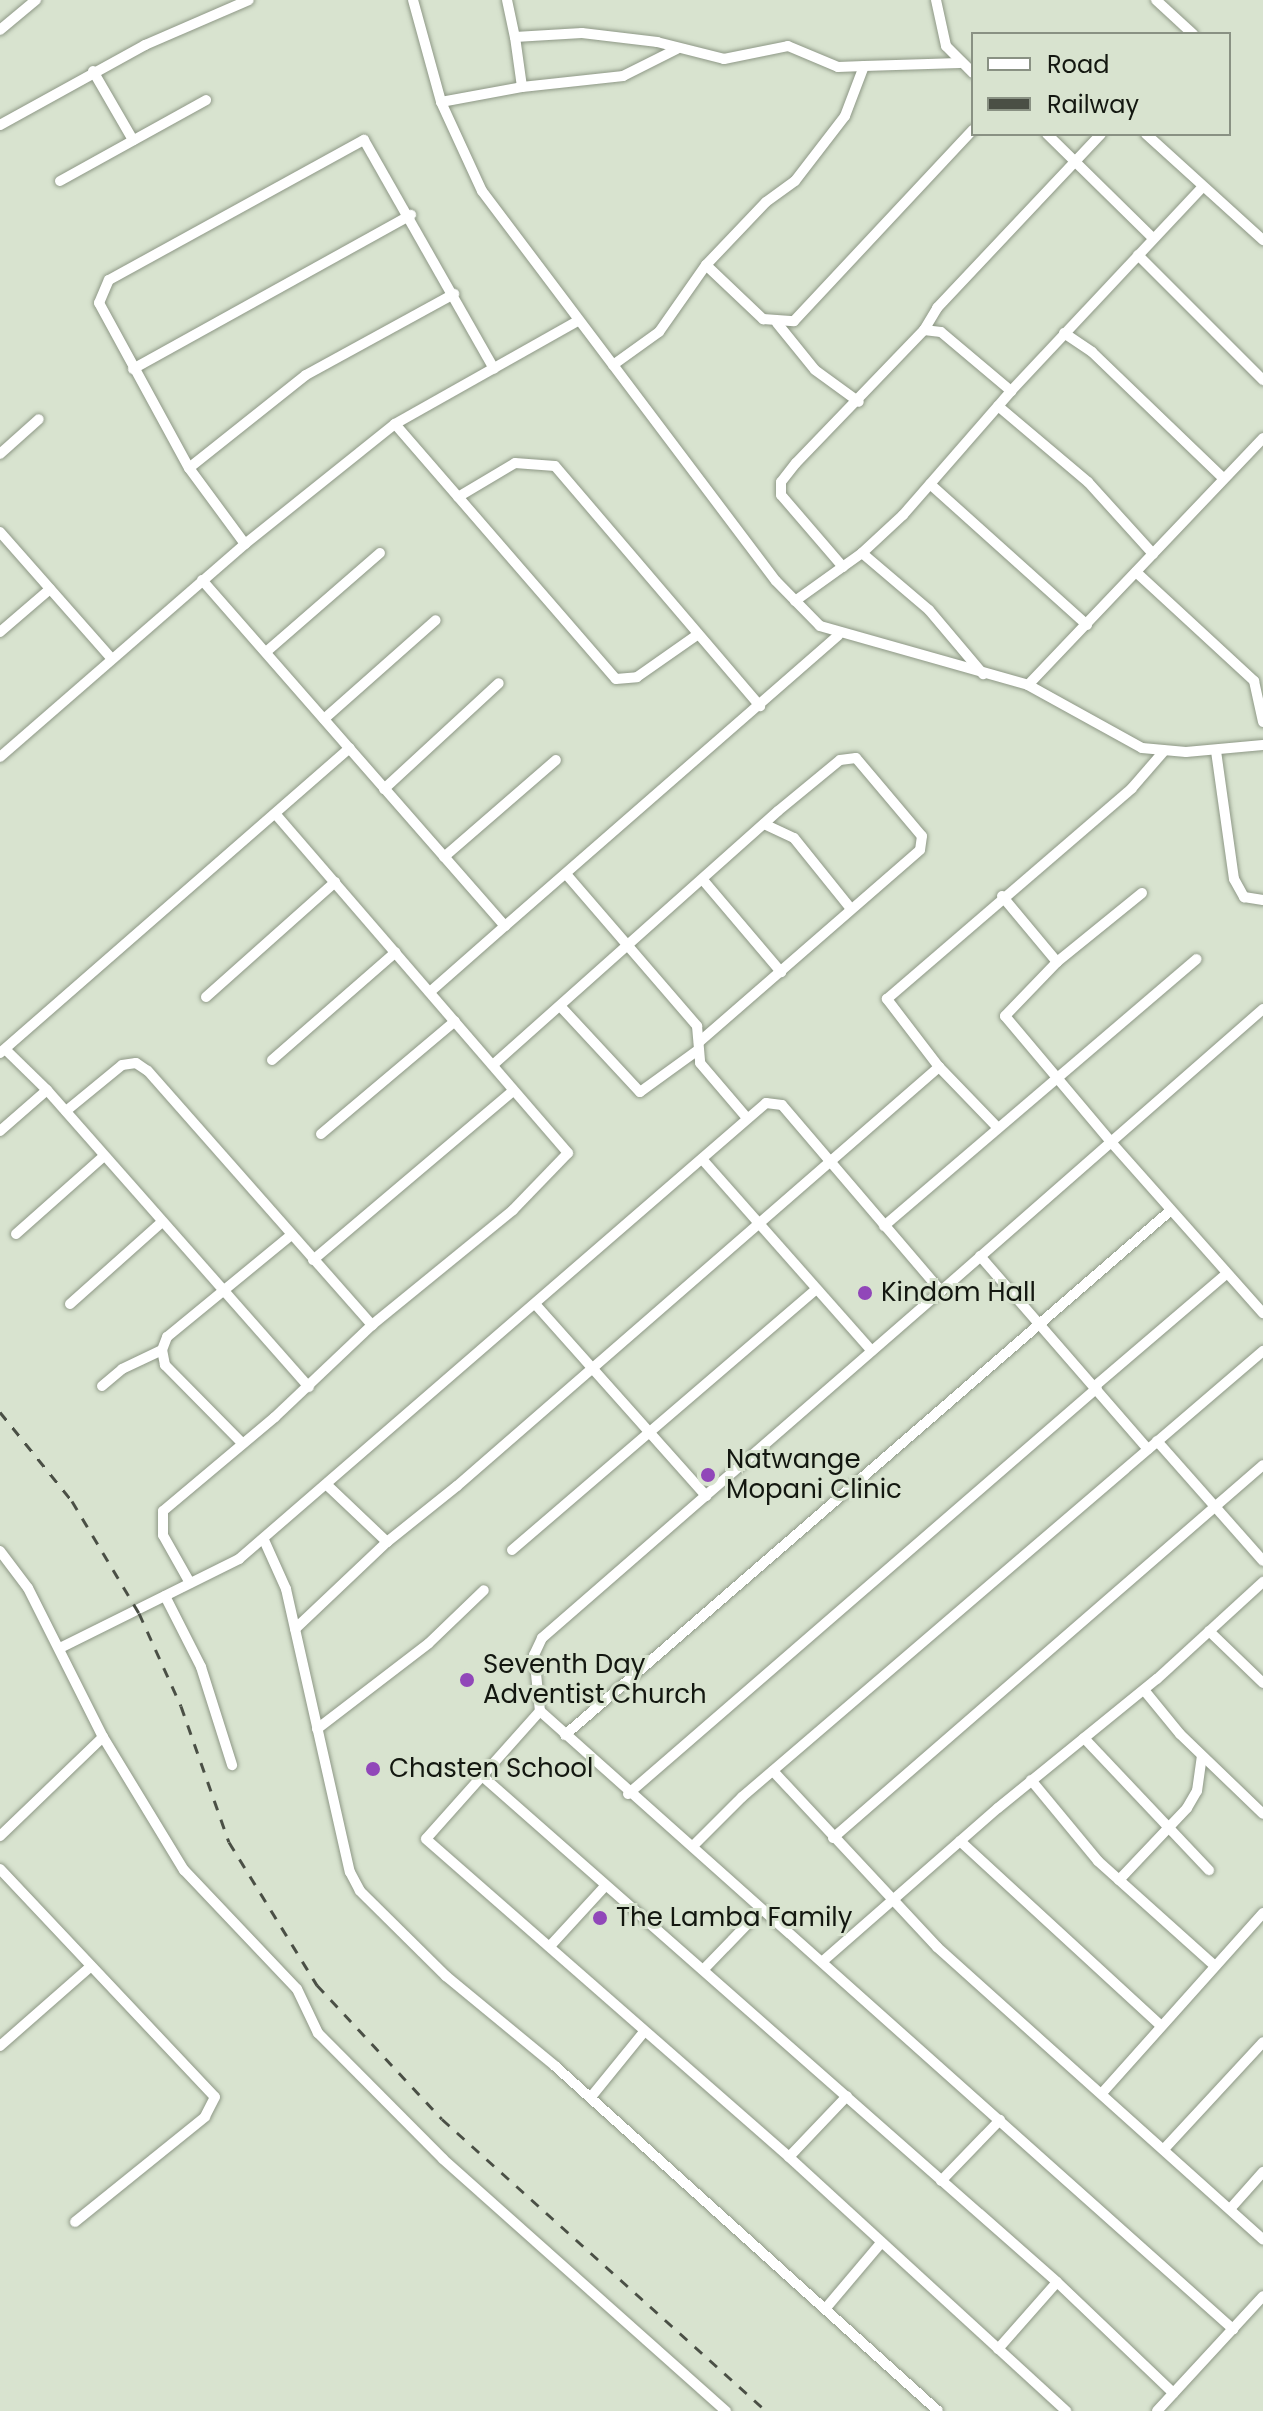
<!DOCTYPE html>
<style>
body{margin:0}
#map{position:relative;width:1263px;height:2411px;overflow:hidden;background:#d8e3cf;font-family:Poppins,sans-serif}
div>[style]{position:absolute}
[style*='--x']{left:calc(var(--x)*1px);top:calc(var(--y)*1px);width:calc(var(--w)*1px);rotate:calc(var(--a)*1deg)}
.roads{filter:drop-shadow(0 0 2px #8e9886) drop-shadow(0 0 2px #8e9886)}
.minor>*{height:10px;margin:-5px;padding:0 5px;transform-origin:5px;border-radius:5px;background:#fff}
.rail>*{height:3px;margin-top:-1.5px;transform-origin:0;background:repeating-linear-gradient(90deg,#4a4f45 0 10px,transparent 0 20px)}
.dots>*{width:22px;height:22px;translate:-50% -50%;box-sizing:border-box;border:4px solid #d8e3cf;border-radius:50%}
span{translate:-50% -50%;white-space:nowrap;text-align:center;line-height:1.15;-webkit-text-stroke:6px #d8e3cf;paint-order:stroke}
.poi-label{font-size:26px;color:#131710}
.left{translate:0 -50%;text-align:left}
.legend{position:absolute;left:971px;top:32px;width:260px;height:104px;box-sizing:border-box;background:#d8e3cf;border:2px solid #899183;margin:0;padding:10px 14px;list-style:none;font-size:24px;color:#131710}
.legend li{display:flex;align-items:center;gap:16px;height:40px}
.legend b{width:40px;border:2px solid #899183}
</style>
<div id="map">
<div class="roads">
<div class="minor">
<div style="--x:413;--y:0;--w:106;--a:74.6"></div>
<div style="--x:441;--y:102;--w:98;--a:65.3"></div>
<div style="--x:482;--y:191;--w:488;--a:53"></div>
<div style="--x:776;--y:581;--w:63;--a:45.6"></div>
<div style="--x:820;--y:626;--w:216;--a:15.8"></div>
<div style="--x:1028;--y:685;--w:130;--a:28.9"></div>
<div style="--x:1142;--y:748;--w:44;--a:5.2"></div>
<div style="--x:1186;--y:752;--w:77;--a:-5.2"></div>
<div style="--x:507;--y:0;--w:38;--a:78"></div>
<div style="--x:515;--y:37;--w:67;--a:-3.4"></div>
<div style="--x:582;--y:33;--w:76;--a:6.8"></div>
<div style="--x:657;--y:42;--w:69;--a:14.2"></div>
<div style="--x:724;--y:59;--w:65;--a:-11.5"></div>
<div style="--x:788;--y:46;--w:54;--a:22.8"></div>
<div style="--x:838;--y:67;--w:26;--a:-2"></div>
<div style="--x:936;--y:0;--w:47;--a:77.7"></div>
<div style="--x:946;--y:46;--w:38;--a:45"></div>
<div style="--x:1156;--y:0;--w:50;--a:42.6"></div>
<div style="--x:0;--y:30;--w:47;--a:-39.8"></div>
<div style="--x:515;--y:37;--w:50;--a:82"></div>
<div style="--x:522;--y:87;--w:102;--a:-6.2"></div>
<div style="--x:623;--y:76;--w:60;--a:-26.6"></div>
<div style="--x:93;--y:71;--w:80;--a:59.9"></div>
<div style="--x:441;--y:102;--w:82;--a:-10.5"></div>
<div style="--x:0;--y:125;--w:166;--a:-28.9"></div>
<div style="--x:145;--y:45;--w:113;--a:-23.4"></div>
<div style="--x:1047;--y:134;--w:148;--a:44.5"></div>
<div style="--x:1146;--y:134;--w:158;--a:42.2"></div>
<div style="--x:60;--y:181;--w:167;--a:-29"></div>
<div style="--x:1138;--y:255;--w:177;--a:45"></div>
<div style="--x:706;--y:265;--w:79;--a:43.5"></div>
<div style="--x:763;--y:319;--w:31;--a:4"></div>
<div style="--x:794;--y:321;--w:262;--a:-46.9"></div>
<div style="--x:777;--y:323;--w:60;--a:51"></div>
<div style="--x:815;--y:370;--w:54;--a:36"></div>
<div style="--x:924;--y:330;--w:26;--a:-59"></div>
<div style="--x:937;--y:308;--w:239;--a:-46.7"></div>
<div style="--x:1064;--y:333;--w:34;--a:34"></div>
<div style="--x:1092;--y:352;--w:182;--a:43.9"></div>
<div style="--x:613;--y:365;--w:57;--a:-35.7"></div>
<div style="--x:659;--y:332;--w:82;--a:-55"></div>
<div style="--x:706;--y:265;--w:87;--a:-46.4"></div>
<div style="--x:766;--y:202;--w:36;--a:-36"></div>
<div style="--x:795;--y:181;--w:82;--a:-52.4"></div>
<div style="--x:845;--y:116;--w:53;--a:-69.2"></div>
<div style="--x:864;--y:66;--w:96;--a:-1.8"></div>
<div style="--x:133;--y:369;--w:318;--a:-29"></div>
<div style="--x:998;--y:406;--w:118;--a:40.2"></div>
<div style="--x:1088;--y:482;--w:97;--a:47.9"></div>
<div style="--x:395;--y:424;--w:337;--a:49.1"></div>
<div style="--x:616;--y:679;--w:21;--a:-5"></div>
<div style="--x:637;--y:677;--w:73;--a:-35"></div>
<div style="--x:0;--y:454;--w:52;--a:-41.9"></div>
<div style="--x:189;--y:468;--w:149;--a:-38.5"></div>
<div style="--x:306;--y:375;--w:169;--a:-28.7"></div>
<div style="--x:930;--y:484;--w:211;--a:41.9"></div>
<div style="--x:458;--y:497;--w:66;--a:-30.8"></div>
<div style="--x:515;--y:463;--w:40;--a:4.3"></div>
<div style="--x:555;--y:466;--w:316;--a:49.5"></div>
<div style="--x:0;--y:532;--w:168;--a:48.6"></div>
<div style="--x:245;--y:544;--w:94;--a:-126.4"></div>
<div style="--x:189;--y:468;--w:188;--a:-118.6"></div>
<div style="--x:99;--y:303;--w:25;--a:-67"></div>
<div style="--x:109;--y:280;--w:291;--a:-28.8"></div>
<div style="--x:364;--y:140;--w:263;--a:60.4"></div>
<div style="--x:862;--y:553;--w:88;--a:40.4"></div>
<div style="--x:929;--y:610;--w:84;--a:49.8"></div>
<div style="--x:843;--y:567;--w:95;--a:-130.7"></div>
<div style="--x:781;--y:495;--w:13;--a:-90"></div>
<div style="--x:781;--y:482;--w:24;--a:-52"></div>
<div style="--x:796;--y:463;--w:185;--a:-46.1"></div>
<div style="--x:924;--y:330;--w:17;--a:7"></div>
<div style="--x:941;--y:332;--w:92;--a:40.1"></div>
<div style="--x:1136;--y:572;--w:161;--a:42.7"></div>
<div style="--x:1254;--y:681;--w:42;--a:77.6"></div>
<div style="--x:202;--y:580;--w:460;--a:48.8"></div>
<div style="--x:505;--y:926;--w:442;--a:-41.1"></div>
<div style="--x:795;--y:601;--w:82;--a:-35.6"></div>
<div style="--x:862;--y:553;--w:56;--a:-42.8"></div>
<div style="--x:903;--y:515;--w:164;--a:-48.9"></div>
<div style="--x:1011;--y:391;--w:277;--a:-46.8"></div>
<div style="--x:0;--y:632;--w:66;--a:-40.7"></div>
<div style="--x:266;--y:652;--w:151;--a:-41"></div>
<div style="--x:1028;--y:685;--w:341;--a:-46.4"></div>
<div style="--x:324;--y:719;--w:149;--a:-41.5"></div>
<div style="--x:1216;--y:751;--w:129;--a:82"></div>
<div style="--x:1234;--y:879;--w:21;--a:61"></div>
<div style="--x:1244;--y:897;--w:19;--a:9"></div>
<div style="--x:0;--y:757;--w:325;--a:-41"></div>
<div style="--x:245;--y:544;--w:192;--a:-38.7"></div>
<div style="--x:395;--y:424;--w:210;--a:-29.4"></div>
<div style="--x:384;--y:789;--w:156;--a:-42.7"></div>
<div style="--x:764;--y:824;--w:33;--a:25"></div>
<div style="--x:794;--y:838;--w:91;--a:51.2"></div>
<div style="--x:444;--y:857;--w:148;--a:-40.9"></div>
<div style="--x:566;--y:874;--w:201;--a:49.2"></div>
<div style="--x:697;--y:1026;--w:37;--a:85"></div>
<div style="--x:700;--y:1063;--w:72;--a:49.5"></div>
<div style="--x:703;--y:880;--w:121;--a:49.7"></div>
<div style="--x:1142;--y:893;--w:109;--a:140.9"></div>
<div style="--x:1057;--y:962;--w:75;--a:133.9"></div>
<div style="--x:1005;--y:1016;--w:165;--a:49.9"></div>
<div style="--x:1111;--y:1142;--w:202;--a:-41.2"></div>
<div style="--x:1002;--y:896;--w:86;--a:50.2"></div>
<div style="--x:431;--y:991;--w:98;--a:-41.3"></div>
<div style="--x:206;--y:997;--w:173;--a:-41.7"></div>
<div style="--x:561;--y:1007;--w:116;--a:47.1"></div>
<div style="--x:640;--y:1092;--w:72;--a:-35.9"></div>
<div style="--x:6;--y:1050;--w:57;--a:44.3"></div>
<div style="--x:47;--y:1090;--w:396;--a:48.6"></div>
<div style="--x:0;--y:1053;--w:464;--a:-41.1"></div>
<div style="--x:272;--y:1060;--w:164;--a:-41.1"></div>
<div style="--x:494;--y:1064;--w:380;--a:-41.7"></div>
<div style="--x:778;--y:811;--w:80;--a:-39.4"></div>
<div style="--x:840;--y:760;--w:16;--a:-7"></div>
<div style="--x:856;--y:758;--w:102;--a:49.8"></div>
<div style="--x:922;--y:836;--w:14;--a:98"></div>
<div style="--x:920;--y:850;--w:293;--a:139"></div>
<div style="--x:66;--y:1111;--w:72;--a:-39.4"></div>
<div style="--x:122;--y:1065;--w:14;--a:-8"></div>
<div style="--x:136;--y:1063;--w:14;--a:34"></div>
<div style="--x:148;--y:1071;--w:339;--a:48.6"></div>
<div style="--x:997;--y:1127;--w:83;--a:-134"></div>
<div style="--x:939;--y:1067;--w:86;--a:-127.4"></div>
<div style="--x:887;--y:999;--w:323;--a:-40.7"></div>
<div style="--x:1132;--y:788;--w:49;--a:-49.1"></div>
<div style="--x:0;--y:1131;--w:62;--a:-41.1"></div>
<div style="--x:321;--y:1134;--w:175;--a:-40.1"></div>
<div style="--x:702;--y:1159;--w:256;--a:48.5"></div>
<div style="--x:884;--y:1226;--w:411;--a:-40.5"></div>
<div style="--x:16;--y:1234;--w:118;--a:-41.6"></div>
<div style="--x:980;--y:1256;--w:256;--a:49"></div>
<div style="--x:313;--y:1260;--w:262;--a:-40.2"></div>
<div style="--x:941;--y:1291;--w:529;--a:138.99"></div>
<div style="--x:542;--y:1638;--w:19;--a:115"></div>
<div style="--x:534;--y:1655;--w:56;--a:83.9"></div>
<div style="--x:540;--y:1711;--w:171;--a:131.7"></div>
<div style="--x:426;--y:1839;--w:483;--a:41.2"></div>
<div style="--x:789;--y:2157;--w:376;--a:42.5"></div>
<div style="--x:70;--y:1304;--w:122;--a:-41.7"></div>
<div style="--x:536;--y:1305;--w:256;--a:48.3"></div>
<div style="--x:102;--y:1386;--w:26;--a:-40"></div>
<div style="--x:122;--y:1369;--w:44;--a:-25.4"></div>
<div style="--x:1095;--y:1386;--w:171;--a:-40.5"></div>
<div style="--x:1157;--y:1441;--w:160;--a:48.5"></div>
<div style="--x:242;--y:1443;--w:110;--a:-134.6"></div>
<div style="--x:165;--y:1365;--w:15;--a:-101"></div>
<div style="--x:162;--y:1350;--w:14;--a:-69"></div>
<div style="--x:167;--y:1337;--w:159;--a:-39.4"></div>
<div style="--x:327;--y:1485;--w:83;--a:43.5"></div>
<div style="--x:264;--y:1540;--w:54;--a:65.8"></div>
<div style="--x:286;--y:1589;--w:290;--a:77.3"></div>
<div style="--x:350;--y:1872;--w:21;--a:62"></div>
<div style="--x:360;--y:1891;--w:121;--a:44.7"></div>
<div style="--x:446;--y:1976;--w:141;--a:39.5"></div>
<div style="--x:555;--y:2066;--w:515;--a:42.01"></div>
<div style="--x:512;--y:1550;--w:401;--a:-40.6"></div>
<div style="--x:0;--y:1551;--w:46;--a:52.9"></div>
<div style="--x:28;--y:1588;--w:167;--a:63.3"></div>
<div style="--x:103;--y:1737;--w:143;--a:136.1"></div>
<div style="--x:190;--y:1583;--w:55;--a:-119.4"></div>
<div style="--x:163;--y:1535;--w:24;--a:-90"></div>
<div style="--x:163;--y:1511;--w:146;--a:-40"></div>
<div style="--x:275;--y:1417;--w:134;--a:-43.5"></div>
<div style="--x:372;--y:1325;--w:182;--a:-39.2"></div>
<div style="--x:513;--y:1210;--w:79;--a:-46"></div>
<div style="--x:568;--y:1153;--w:448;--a:-130.8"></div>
<div style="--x:165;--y:1596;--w:80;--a:63.1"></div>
<div style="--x:201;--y:1667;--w:103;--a:72.4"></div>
<div style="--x:295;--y:1629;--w:127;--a:-43.4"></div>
<div style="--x:387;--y:1542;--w:90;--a:-38.7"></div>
<div style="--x:457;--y:1486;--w:639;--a:-41"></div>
<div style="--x:1209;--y:1631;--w:75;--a:43.9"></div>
<div style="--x:60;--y:1648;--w:200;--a:-26.4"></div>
<div style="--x:239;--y:1559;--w:697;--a:-40.87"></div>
<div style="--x:766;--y:1103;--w:16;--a:7"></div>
<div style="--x:782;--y:1105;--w:245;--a:49.5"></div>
<div style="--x:941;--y:1291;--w:226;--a:-41.2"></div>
<div style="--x:1111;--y:1142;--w:229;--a:48.4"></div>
<div style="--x:1144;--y:1690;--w:57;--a:50.7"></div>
<div style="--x:1180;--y:1734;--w:115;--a:43.9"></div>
<div style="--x:540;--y:1711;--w:929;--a:41.73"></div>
<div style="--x:317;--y:1729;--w:141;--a:-37.5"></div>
<div style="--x:429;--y:1643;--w:76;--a:-43.9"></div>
<div style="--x:565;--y:1735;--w:800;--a:-40.9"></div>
<div style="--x:103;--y:1737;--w:156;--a:58.7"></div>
<div style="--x:184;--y:1870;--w:164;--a:46.5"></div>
<div style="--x:297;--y:1989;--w:49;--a:64.5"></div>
<div style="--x:318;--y:2033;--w:177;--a:45.2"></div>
<div style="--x:443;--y:2159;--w:379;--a:41.7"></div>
<div style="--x:1084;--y:1738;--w:182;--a:46.6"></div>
<div style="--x:773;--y:1771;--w:241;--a:47"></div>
<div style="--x:937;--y:1947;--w:438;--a:41.9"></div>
<div style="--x:481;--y:1775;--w:767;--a:41.35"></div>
<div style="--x:1057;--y:2282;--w:161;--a:43.7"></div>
<div style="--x:1031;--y:1780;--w:105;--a:50.4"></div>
<div style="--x:1098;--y:1861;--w:157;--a:41.9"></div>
<div style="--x:628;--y:1794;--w:620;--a:-40.88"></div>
<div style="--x:833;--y:1838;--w:569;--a:-40.94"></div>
<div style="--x:960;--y:1841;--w:273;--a:42.6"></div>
<div style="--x:693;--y:1846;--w:69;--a:-45"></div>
<div style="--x:742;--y:1797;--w:686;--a:-40.57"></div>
<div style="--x:0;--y:1869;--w:313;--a:46.7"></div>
<div style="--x:215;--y:2097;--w:22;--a:117"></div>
<div style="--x:205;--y:2117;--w:167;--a:141.1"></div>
<div style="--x:1119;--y:1880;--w:99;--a:-46.6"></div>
<div style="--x:1187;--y:1808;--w:20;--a:-60"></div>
<div style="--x:1197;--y:1791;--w:35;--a:-82"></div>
<div style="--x:551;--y:1945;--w:80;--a:-47.5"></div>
<div style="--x:823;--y:1961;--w:232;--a:-41.2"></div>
<div style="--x:998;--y:1808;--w:205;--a:-39.1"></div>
<div style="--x:1157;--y:1679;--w:144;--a:-42.5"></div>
<div style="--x:704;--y:1969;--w:83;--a:-46"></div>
<div style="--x:0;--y:2046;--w:121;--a:-41.3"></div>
<div style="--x:1103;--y:2092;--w:240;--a:-48.2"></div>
<div style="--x:591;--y:2097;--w:82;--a:-50.9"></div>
<div style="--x:1165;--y:2148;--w:144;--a:-47.2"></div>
<div style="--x:789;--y:2157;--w:84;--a:-46.4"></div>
<div style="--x:941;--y:2181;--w:85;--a:-46"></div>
<div style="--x:1230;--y:2209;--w:50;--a:-48.3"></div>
<div style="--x:826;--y:2308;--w:85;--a:-49.8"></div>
<div style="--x:998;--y:2349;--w:89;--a:-48.6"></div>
<div style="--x:1157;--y:2411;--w:156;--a:-47.3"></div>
</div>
</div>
<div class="rail">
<div style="--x:0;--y:1412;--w:114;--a:51"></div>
<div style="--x:72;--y:1501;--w:131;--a:59.1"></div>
<div style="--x:139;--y:1613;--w:102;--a:65.7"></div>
<div style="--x:181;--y:1706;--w:144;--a:70.6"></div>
<div style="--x:229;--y:1842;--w:168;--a:58.4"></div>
<div style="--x:317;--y:1985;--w:183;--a:47"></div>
<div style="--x:442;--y:2119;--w:436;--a:42"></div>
</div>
<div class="dots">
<div style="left:865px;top:1293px;background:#9147b9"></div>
<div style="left:708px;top:1475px;background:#9147b9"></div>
<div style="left:467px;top:1680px;background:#9147b9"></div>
<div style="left:373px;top:1769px;background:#9147b9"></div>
<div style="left:600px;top:1918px;background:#9147b9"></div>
</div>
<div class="poi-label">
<span class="left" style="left:881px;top:1293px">Kindom Hall</span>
<span class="left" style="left:726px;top:1475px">Natwange<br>Mopani Clinic</span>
<span class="left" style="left:483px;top:1680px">Seventh Day<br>Adventist Church</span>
<span class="left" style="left:389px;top:1769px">Chasten School</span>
<span class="left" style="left:616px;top:1918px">The Lamba Family</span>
</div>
<ul class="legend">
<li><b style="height:10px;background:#fff"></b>Road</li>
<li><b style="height:10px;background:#4a4f45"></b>Railway</li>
</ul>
</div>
